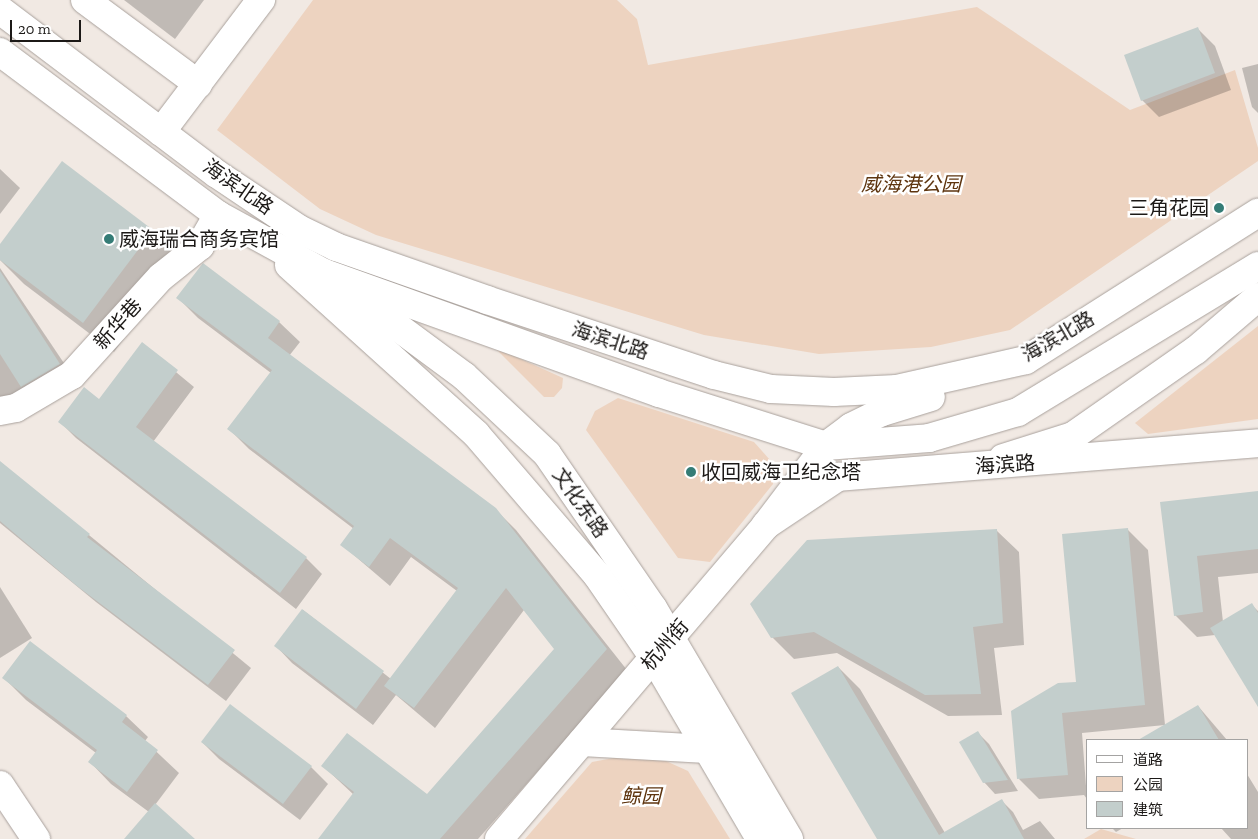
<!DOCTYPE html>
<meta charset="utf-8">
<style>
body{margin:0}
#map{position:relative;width:1258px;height:839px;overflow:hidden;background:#f1e9e3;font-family:"Zilla Slab","Noto Sans SC",serif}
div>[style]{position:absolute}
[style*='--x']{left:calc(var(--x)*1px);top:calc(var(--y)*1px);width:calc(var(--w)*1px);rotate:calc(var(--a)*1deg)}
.green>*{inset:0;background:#edd3c0}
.shadow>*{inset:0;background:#0003}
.building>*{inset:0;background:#c3cecc}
.roads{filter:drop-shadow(0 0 1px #a9a19c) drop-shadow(0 0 1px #a9a19c)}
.minor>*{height:28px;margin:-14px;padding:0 14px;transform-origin:14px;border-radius:14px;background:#fff}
.major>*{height:28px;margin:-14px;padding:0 14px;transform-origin:14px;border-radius:14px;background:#fff}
.dots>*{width:14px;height:14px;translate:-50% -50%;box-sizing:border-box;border:2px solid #fff;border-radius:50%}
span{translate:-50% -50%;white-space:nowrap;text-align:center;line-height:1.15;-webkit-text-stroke:5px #fff;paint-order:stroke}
.park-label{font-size:20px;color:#5e350f;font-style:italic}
.street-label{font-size:20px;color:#1c1917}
.poi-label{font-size:20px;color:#1c1917}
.right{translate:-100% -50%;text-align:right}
.left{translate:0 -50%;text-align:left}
.legend{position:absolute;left:1086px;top:739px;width:162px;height:90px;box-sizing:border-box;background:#fff;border:1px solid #a4a3a2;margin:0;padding:6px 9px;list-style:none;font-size:15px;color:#1c1917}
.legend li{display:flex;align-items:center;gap:10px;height:25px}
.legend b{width:25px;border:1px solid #a4a3a2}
.scale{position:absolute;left:10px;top:20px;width:71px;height:22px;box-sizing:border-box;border:2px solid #1c1917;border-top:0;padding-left:6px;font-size:15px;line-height:18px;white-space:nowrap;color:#1c1917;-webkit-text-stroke:4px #fff;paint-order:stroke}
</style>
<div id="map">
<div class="green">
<div style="clip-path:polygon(313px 0,617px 0,637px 19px,648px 65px,977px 7px,1130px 110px,1235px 70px,1258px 148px,1258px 161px,1010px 330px,931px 347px,819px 354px,704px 335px,376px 235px,320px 209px,217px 130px)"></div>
<div style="clip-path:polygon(1258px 326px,1258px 419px,1148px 434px,1135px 423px)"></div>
<div style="clip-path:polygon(494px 347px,563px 378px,562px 388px,554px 397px,544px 397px)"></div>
<div style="clip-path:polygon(618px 398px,754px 442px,770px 460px,773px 484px,710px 562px,678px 558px,586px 430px,595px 411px)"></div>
<div style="clip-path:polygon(646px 752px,688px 771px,730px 839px,525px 839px,592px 762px)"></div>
<div style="clip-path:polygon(1101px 829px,1136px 839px,1084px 839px)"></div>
</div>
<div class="shadow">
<div style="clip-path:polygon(124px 0,204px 0,175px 39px)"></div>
<div style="clip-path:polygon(1198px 29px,1215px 46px,1231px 90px,1159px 117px,1142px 100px)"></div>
<div style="clip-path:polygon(1258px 64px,1258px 113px,1252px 107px,1242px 68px)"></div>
<div style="clip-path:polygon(0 169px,20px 188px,0 214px)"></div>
<div style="clip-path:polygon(152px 231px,182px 260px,114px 352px,24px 284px,0 260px,0 246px)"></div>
<div style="clip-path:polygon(0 268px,76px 381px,0 411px)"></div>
<div style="clip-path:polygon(178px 298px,279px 322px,300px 342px,289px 356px,495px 509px,516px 530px,627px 670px,478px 839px,320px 839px,354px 795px,323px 766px,427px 795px,556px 649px,524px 610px,435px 728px,396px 695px,373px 725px,292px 663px,276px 646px,303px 610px,391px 679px,457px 591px,411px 557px,390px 586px,342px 545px,354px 529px,249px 449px,229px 429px,271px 373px,198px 318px)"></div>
<div style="clip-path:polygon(142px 344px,194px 387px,153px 442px,306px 558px,322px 574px,296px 609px,76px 438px,60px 422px,99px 401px)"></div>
<div style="clip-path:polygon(0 462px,251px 668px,226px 701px,96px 602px,0 523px)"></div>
<div style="clip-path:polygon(1258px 492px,1258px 573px,1218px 577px,1223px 622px,1252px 605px,1258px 611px,1258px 705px,1215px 635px,1197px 637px,1175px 615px,1162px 503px)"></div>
<div style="clip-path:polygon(1127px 529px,1148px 550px,1165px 725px,1082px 733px,1087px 799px,1084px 795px,1039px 799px,1019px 779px,1078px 683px)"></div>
<div style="clip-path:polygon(997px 531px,1019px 552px,1024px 645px,994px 648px,1002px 715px,948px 716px,837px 653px,794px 659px,772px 637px)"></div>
<div style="clip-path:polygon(0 587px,32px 638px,0 658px)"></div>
<div style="clip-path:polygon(838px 667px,860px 689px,945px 833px,1002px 801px,1013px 812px,1023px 830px,1040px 821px,1055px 839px,879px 839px)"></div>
<div style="clip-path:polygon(4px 678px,126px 716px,148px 737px,145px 741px,179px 773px,155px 805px,194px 839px,126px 839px,149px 812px,111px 784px,90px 762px,96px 753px,26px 700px)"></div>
<div style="clip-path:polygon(1198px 706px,1227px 740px,1141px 740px)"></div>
<div style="clip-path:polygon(978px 733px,989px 744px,1018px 791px,995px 794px,984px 782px)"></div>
<div style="clip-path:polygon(202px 742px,311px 767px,328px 784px,300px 820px,219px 759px)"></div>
<div style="clip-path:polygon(1247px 774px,1258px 792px,1258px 839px,1231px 839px,1221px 828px,1247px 828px)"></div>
<div style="clip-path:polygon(1112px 828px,1123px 828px,1116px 832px)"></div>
</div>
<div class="building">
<div style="clip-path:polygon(1198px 27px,1215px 73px,1141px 101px,1124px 55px)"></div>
<div style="clip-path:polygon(62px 161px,153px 230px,83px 323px,0 260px,0 244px)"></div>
<div style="clip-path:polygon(203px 263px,280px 321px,268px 338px,496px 508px,607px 649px,440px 839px,318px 839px,354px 792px,321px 766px,347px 733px,427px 794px,554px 649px,506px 588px,414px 708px,384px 686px,458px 588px,390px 538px,369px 567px,340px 545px,354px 526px,227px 429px,272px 370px,176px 298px)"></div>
<div style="clip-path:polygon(0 271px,60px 364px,21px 387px,0 354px)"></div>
<div style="clip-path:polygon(142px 342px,178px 370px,136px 427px,307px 557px,280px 593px,58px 422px,84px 387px,99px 399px)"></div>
<div style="clip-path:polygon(0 461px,90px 534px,87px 537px,235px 650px,208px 685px,77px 586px,0 521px)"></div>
<div style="clip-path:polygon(1258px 491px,1258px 549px,1197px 556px,1203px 612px,1174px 616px,1160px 502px)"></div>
<div style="clip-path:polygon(1128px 528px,1145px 705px,1062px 713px,1068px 775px,1017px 779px,1011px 711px,1058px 683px,1076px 682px,1062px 534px)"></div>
<div style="clip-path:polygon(997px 529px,1003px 623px,973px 627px,981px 694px,925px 695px,814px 632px,771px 638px,750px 604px,807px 540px)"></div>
<div style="clip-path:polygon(1252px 603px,1258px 613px,1258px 707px,1210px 628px)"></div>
<div style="clip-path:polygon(302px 609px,384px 671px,356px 709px,274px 646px)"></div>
<div style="clip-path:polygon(30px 641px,127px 715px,122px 722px,158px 750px,127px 792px,88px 762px,97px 750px,2px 678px)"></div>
<div style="clip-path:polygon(838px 666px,939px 835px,1002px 799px,1024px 839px,877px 839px,791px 693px)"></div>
<div style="clip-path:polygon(230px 704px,312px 766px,283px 804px,201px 742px)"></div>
<div style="clip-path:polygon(1198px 705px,1219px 740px,1138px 740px)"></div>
<div style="clip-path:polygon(978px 731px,1008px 780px,983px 783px,959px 742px)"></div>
<div style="clip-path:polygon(155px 803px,195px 839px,124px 839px)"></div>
</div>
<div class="roads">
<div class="minor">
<div style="--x:85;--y:0;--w:141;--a:36.6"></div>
<div style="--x:161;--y:132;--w:166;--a:-52.9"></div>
<div style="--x:0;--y:411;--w:16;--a:-11"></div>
<div style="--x:16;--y:408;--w:65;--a:-30.5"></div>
<div style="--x:72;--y:375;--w:132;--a:-47.8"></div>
<div style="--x:161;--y:277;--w:50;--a:-38.5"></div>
<div style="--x:200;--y:246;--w:36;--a:-60"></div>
<div style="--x:1003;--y:458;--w:73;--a:-17.4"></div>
<div style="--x:1073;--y:436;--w:150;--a:-35"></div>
<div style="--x:1196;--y:350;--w:82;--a:-40.5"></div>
<div style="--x:582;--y:742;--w:125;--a:3.2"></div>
<div style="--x:0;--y:785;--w:65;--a:56.3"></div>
<div style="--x:499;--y:839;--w:412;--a:-49.6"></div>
<div style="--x:766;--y:525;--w:99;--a:-52.8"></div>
</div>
<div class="major">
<div style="--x:0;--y:10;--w:272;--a:37.1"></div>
<div style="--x:217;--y:174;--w:99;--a:33.9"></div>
<div style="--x:299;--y:229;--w:41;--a:25.9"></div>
<div style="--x:336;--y:247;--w:160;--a:19.3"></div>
<div style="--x:487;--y:300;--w:239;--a:18.3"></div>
<div style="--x:714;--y:375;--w:59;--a:13.8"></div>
<div style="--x:771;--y:389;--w:63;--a:2.7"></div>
<div style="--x:834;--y:392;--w:63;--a:-2.7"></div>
<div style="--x:897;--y:389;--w:132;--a:-12.7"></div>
<div style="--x:1026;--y:360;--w:275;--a:-32.4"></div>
<div style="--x:0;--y:52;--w:272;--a:36.8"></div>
<div style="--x:218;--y:215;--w:121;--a:28.7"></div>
<div style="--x:324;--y:273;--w:356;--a:19.7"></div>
<div style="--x:659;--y:393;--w:175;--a:17.6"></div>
<div style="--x:826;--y:446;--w:103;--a:-4.4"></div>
<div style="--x:929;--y:438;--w:93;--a:-16.3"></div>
<div style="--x:1018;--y:412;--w:281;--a:-31.3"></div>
<div style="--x:289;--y:265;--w:252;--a:42.1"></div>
<div style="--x:476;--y:434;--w:186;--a:49.4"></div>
<div style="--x:597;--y:575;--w:101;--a:55.5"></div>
<div style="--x:654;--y:658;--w:210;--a:59.6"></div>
<div style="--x:349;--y:291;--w:143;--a:36.5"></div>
<div style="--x:464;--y:376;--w:114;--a:43.2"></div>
<div style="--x:547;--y:454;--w:187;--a:55.5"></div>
<div style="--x:653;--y:608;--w:268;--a:59.5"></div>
<div style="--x:826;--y:446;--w:31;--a:-37"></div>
<div style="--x:851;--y:427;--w:34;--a:-26"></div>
<div style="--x:882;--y:412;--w:51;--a:-17"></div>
<div style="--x:766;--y:525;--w:87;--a:-33.7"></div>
<div style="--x:838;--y:477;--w:421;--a:-4.6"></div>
</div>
</div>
<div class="dots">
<div style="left:1219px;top:208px;background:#357c76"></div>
<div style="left:109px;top:239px;background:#357c76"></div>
<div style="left:691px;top:472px;background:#357c76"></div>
</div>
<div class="park-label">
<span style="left:911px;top:184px">威海港公园</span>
<span style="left:641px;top:796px">鲸园</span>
</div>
<div class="street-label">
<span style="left:238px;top:187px;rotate:35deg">海滨北路</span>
<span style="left:118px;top:324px;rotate:-48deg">新华巷</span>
<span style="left:1058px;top:337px;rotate:-30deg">海滨北路</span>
<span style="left:610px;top:341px;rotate:18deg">海滨北路</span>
<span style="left:1005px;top:465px;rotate:-4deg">海滨路</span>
<span style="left:580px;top:503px;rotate:55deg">文化东路</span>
<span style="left:665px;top:645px;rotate:-49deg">杭州街</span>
</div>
<div class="poi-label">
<span class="right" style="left:1209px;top:208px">三角花园</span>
<span class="left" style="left:119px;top:239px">威海瑞合商务宾馆</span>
<span class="left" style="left:701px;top:472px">收回威海卫纪念塔</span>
</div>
<ul class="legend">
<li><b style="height:6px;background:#fff"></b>道路</li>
<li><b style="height:14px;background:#edd3c0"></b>公园</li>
<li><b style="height:14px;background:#c3cecc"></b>建筑</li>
</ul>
<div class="scale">20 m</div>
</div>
